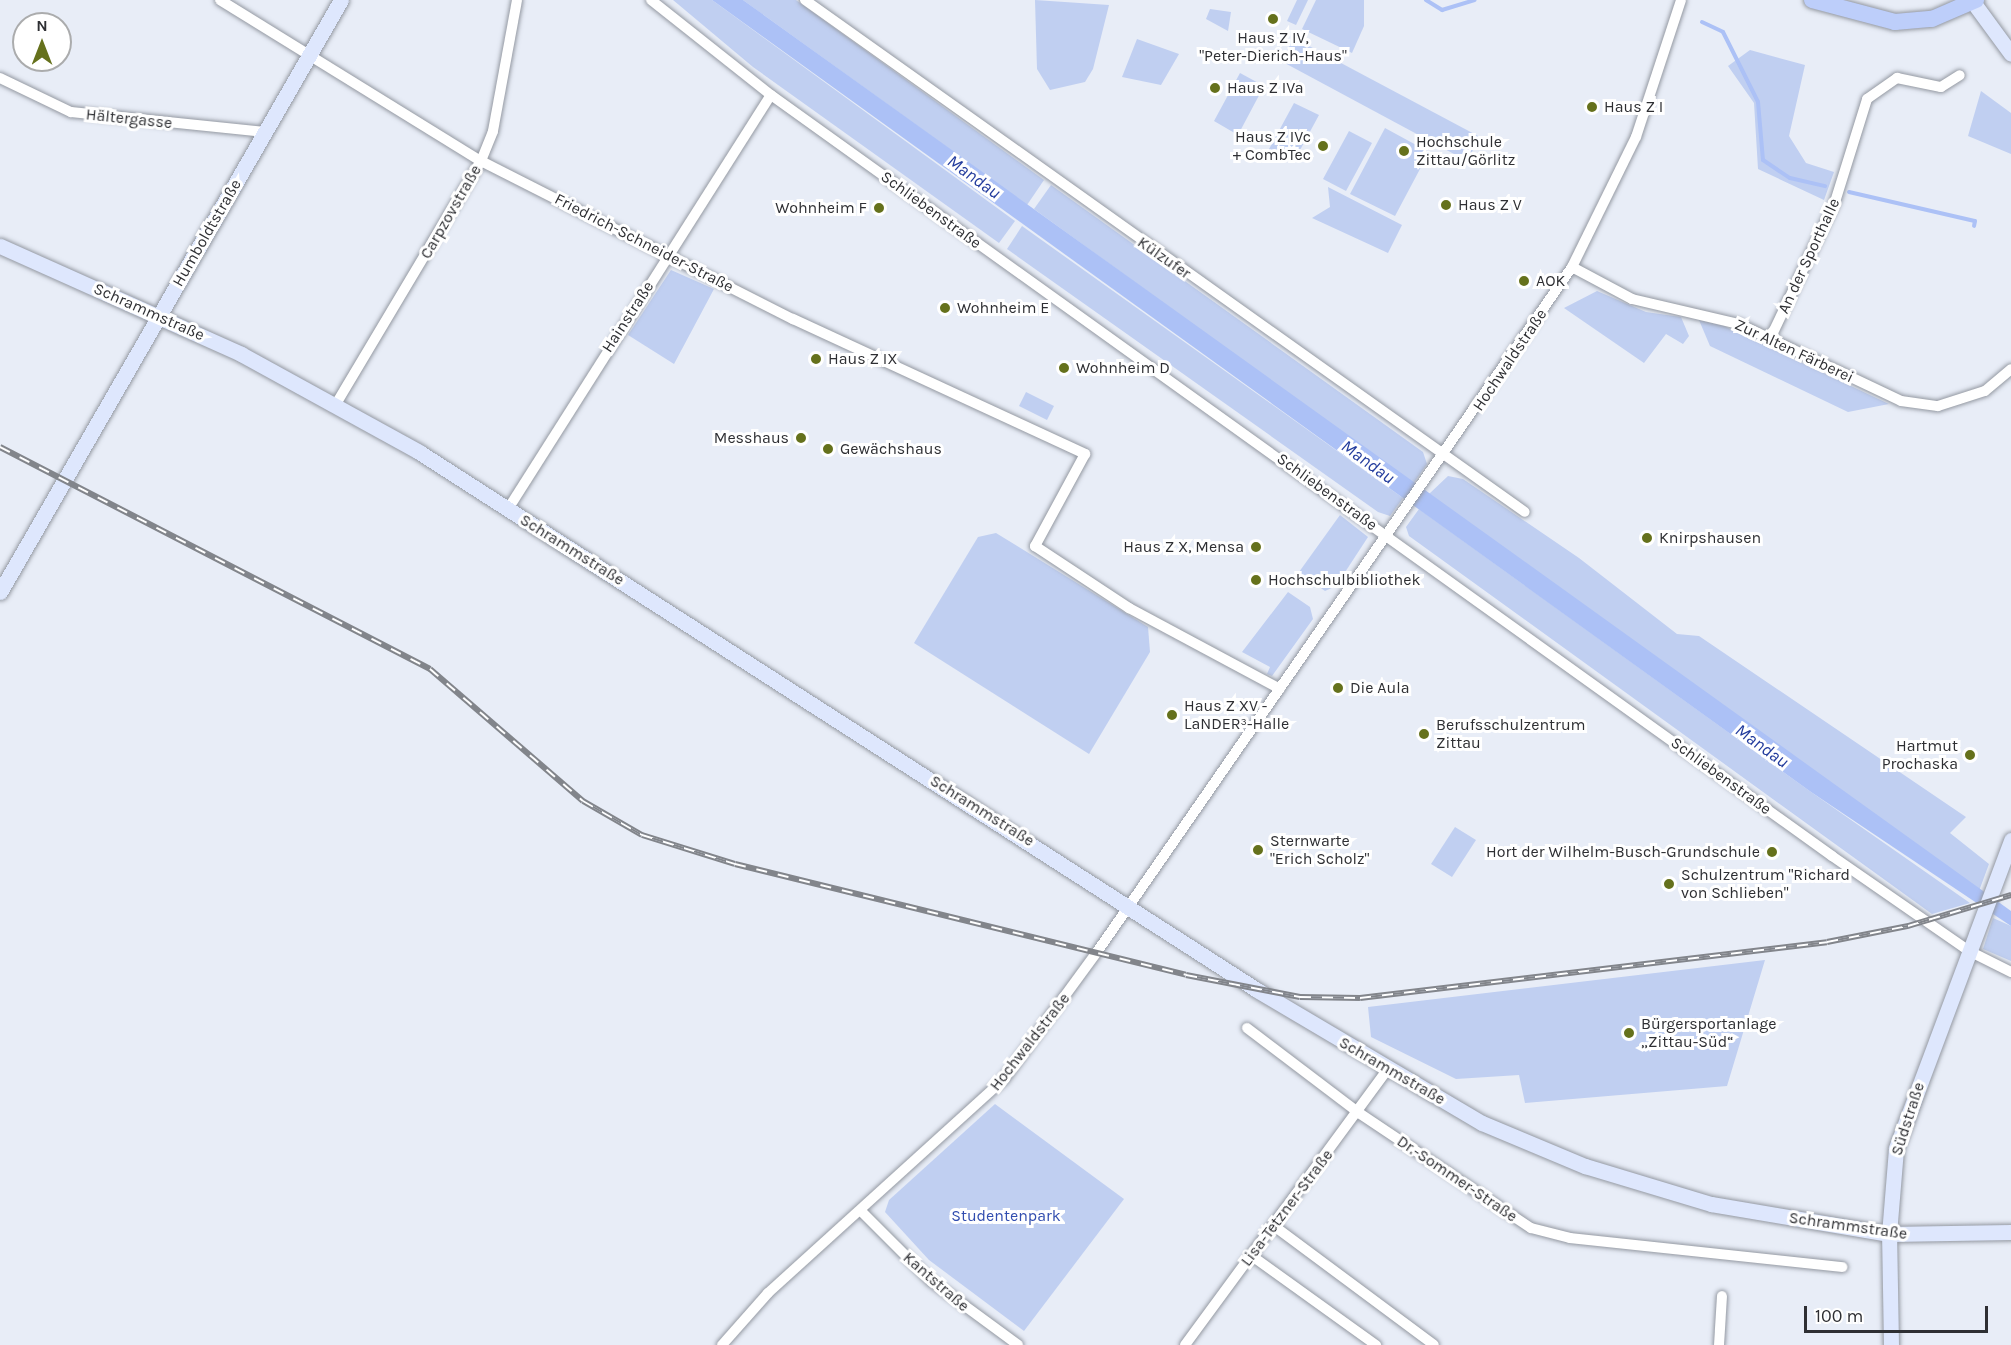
<!DOCTYPE html>
<meta charset="utf-8">
<style>
body{margin:0}
#map{position:relative;width:2011px;height:1345px;overflow:hidden;background:#e8edf7;font-family:Karla,sans-serif}
div>[style]{position:absolute}
[style*='--x']{left:calc(var(--x)*1px);top:calc(var(--y)*1px);width:calc(var(--w)*1px);rotate:calc(var(--a)*1deg)}
.green>*{inset:0;background:#c0cff1}
.water>*{inset:0;background:#acc1f6}
.stream>*{height:4px;margin:-2px;padding:0 2px;transform-origin:2px;border-radius:2px;background:#acc1f6}
.roads{filter:drop-shadow(0 0 2px #9499a2) drop-shadow(0 0 2px #9499a2)}
.street>*{height:10px;margin:-5px;padding:0 5px;transform-origin:5px;border-radius:5px;background:#fff}
.secondary>*{height:15px;margin:-7.5px;padding:0 7.5px;transform-origin:7.5px;border-radius:7.5px;background:#dee7fd}
.primary>*{height:16px;margin:-8px;padding:0 8px;transform-origin:8px;border-radius:8px;background:#bdcefa}
.rail>*{height:6px;margin-top:-3px;transform-origin:0;background:repeating-linear-gradient(90deg,#fff 0 11px,#82858b 0 22px);box-sizing:border-box;border-block:2px solid #82858b}
.dots>*{width:16px;height:16px;translate:-50% -50%;box-sizing:border-box;border:3px solid #fff;border-radius:50%}
span{translate:-50% -50%;white-space:nowrap;text-align:center;line-height:1.15;-webkit-text-stroke:6px #fff;paint-order:stroke}
.poi-label{font-size:16px;color:#2e2f33}
.left{translate:0 -50%;text-align:left}
.right{translate:-100% -50%;text-align:right}
.street-label{font-size:16px;color:#2e2f33}
.park-label{font-size:16px;color:#314daf}
.water-label{font-size:18px;color:#233c9d;font-style:italic}
.north{position:absolute;left:12px;top:12px;width:60px;height:60px;box-sizing:border-box;background:#fff;border:2px solid #abacad;border-radius:50%;rotate:0deg;font-size:16px;font-weight:700;line-height:24px;text-align:center;color:#2e2f33}
.north::after{content:'';display:block;margin:auto;width:21px;height:27px;background:#65711c;clip-path:polygon(50% 0,100% 100%,50% 72%,0 100%)}
.scale{position:absolute;left:1804px;top:1306px;width:184px;height:27px;box-sizing:border-box;border:3px solid #2e2f33;border-top:0;padding-left:8px;font-size:18px;line-height:21px;white-space:nowrap;color:#2e2f33;-webkit-text-stroke:4px #fff;paint-order:stroke}
</style>
<div id="map">
<div class="green">
<div style="clip-path:polygon(673px 0,712px 0,1015px 221px,999px 243px,753px 67px)"></div>
<div style="clip-path:polygon(743px 0,796px 0,1044px 180px,1027px 205px)"></div>
<div style="clip-path:polygon(1035px 0,1109px 5px,1093px 69px,1085px 82px,1050px 90px,1037px 69px)"></div>
<div style="clip-path:polygon(1297px 0,1308px 0,1296px 25px,1287px 21px)"></div>
<div style="clip-path:polygon(1316px 0,1364px 0,1364px 26px,1352px 53px,1302px 29px)"></div>
<div style="clip-path:polygon(1210px 9px,1231px 12px,1228px 31px,1206px 19px)"></div>
<div style="clip-path:polygon(1294px 38px,1480px 137px,1467px 161px,1281px 61px)"></div>
<div style="clip-path:polygon(1137px 39px,1179px 54px,1161px 85px,1122px 77px)"></div>
<div style="clip-path:polygon(1750px 50px,1805px 65px,1789px 136px,1806px 163px,1834px 172px,1824px 200px,1758px 169px,1754px 103px,1728px 66px)"></div>
<div style="clip-path:polygon(1240px 73px,1264px 86px,1238px 135px,1214px 121px)"></div>
<div style="clip-path:polygon(1981px 91px,2011px 113px,2011px 154px,1968px 136px)"></div>
<div style="clip-path:polygon(1294px 103px,1319px 115px,1293px 163px,1268px 151px)"></div>
<div style="clip-path:polygon(1385px 128px,1429px 152px,1395px 216px,1350px 194px)"></div>
<div style="clip-path:polygon(1349px 131px,1372px 143px,1346px 191px,1323px 179px)"></div>
<div style="clip-path:polygon(1051px 185px,1423px 452px,1427px 464px,1413px 484px,1034px 209px)"></div>
<div style="clip-path:polygon(1328px 187px,1402px 225px,1388px 253px,1312px 218px,1330px 207px)"></div>
<div style="clip-path:polygon(1022px 226px,1403px 498px,1390px 516px,1378px 512px,1007px 249px)"></div>
<div style="clip-path:polygon(671px 270px,714px 289px,674px 364px,628px 335px)"></div>
<div style="clip-path:polygon(1597px 291px,1646px 312px,1681px 317px,1689px 336px,1683px 344px,1666px 334px,1644px 363px,1564px 308px)"></div>
<div style="clip-path:polygon(1699px 320px,1724px 326px,1889px 404px,1848px 412px,1710px 346px)"></div>
<div style="clip-path:polygon(1026px 392px,1054px 406px,1047px 420px,1019px 406px)"></div>
<div style="clip-path:polygon(1448px 476px,1463px 479px,1579px 558px,1677px 634px,1699px 636px,1966px 817px,1950px 833px,1989px 864px,1979px 891px,1429px 494px)"></div>
<div style="clip-path:polygon(1419px 509px,1811px 792px,1970px 903px,1932px 914px,1409px 536px,1406px 527px)"></div>
<div style="clip-path:polygon(1340px 515px,1368px 537px,1336px 586px,1325px 591px,1299px 572px)"></div>
<div style="clip-path:polygon(996px 533px,1148px 627px,1150px 652px,1089px 754px,914px 643px,978px 537px)"></div>
<div style="clip-path:polygon(1288px 592px,1310px 607px,1313px 619px,1272px 676px,1267px 674px,1270px 667px,1242px 652px)"></div>
<div style="clip-path:polygon(1455px 827px,1476px 840px,1452px 877px,1431px 864px)"></div>
<div style="clip-path:polygon(1993px 918px,2011px 926px,2011px 961px,1983px 949px)"></div>
<div style="clip-path:polygon(1765px 960px,1727px 1086px,1525px 1103px,1519px 1075px,1456px 1079px,1371px 1037px,1368px 1007px)"></div>
<div style="clip-path:polygon(995px 1104px,1124px 1199px,1024px 1331px,929px 1260px,885px 1212px,889px 1200px)"></div>
</div>
<div class="water">
<div style="clip-path:polygon(712px 0,743px 0,2011px 911px,2011px 926px,1811px 792px)"></div>
</div>
<div class="stream">
<div style="--x:1426;--y:0;--w:19;--a:32"></div>
<div style="--x:1442;--y:10;--w:34;--a:-17"></div>
<div style="--x:1702;--y:22;--w:23;--a:25"></div>
<div style="--x:1723;--y:32;--w:78;--a:63.4"></div>
<div style="--x:1758;--y:102;--w:58;--a:85.1"></div>
<div style="--x:1763;--y:160;--w:32;--a:34"></div>
<div style="--x:1790;--y:178;--w:36;--a:13"></div>
<div style="--x:1849;--y:192;--w:129;--a:13"></div>
<div style="--x:1975;--y:221;--w:5;--a:101"></div>
</div>
<div class="roads">
<div class="street">
<div style="--x:220;--y:0;--w:307;--a:31.7"></div>
<div style="--x:481;--y:161;--w:350;--a:26.9"></div>
<div style="--x:793;--y:319;--w:322;--a:24.8"></div>
<div style="--x:1085;--y:454;--w:105;--a:118.5"></div>
<div style="--x:1035;--y:546;--w:113;--a:33.4"></div>
<div style="--x:1129;--y:608;--w:171;--a:28.2"></div>
<div style="--x:651;--y:0;--w:153;--a:38.4"></div>
<div style="--x:771;--y:95;--w:1306;--a:35.65"></div>
<div style="--x:1832;--y:856;--w:167;--a:34.7"></div>
<div style="--x:1969;--y:951;--w:47;--a:26.6"></div>
<div style="--x:805;--y:0;--w:883;--a:35.42"></div>
<div style="--x:0;--y:78;--w:79;--a:25.6"></div>
<div style="--x:71;--y:112;--w:195;--a:5.9"></div>
<div style="--x:1572;--y:267;--w:68;--a:28.1"></div>
<div style="--x:1632;--y:299;--w:110;--a:13.2"></div>
<div style="--x:1739;--y:324;--w:179;--a:25.4"></div>
<div style="--x:1901;--y:401;--w:37;--a:8"></div>
<div style="--x:1938;--y:406;--w:49;--a:-17.7"></div>
<div style="--x:1985;--y:391;--w:34;--a:-40"></div>
<div style="--x:1770;--y:339;--w:152;--a:-64.6"></div>
<div style="--x:1835;--y:202;--w:108;--a:-72.7"></div>
<div style="--x:1867;--y:99;--w:37;--a:-35"></div>
<div style="--x:1897;--y:78;--w:45;--a:11.6"></div>
<div style="--x:1941;--y:87;--w:22;--a:-32"></div>
<div style="--x:336;--y:404;--w:283;--a:-59.2"></div>
<div style="--x:481;--y:161;--w:32;--a:-68"></div>
<div style="--x:493;--y:131;--w:133;--a:-79.6"></div>
<div style="--x:508;--y:509;--w:490;--a:-57.6"></div>
<div style="--x:1247;--y:1028;--w:141;--a:37.2"></div>
<div style="--x:1359;--y:1113;--w:207;--a:33.8"></div>
<div style="--x:1531;--y:1228;--w:40;--a:14.4"></div>
<div style="--x:1570;--y:1238;--w:274;--a:6.1"></div>
<div style="--x:861;--y:1211;--w:99;--a:45"></div>
<div style="--x:931;--y:1281;--w:108;--a:36.3"></div>
<div style="--x:1274;--y:1226;--w:199;--a:36.6"></div>
<div style="--x:1252;--y:1256;--w:153;--a:35.7"></div>
<div style="--x:722;--y:1345;--w:69;--a:-48.5"></div>
<div style="--x:768;--y:1293;--w:319;--a:-42.2"></div>
<div style="--x:1004;--y:1079;--w:157;--a:-53.8"></div>
<div style="--x:1097;--y:952;--w:834;--a:-55.26"></div>
<div style="--x:1572;--y:267;--w:145;--a:-63.8"></div>
<div style="--x:1636;--y:137;--w:144;--a:-71.8"></div>
<div style="--x:1185;--y:1345;--w:341;--a:-53.7"></div>
<div style="--x:1719;--y:1345;--w:49;--a:-86.5"></div>
</div>
<div class="secondary">
<div style="--x:1973;--y:2;--w:64;--a:53.8"></div>
<div style="--x:0;--y:246;--w:264;--a:24.1"></div>
<div style="--x:241;--y:354;--w:203;--a:28.8"></div>
<div style="--x:419;--y:452;--w:996;--a:32.7"></div>
<div style="--x:1257;--y:990;--w:261;--a:30.6"></div>
<div style="--x:1482;--y:1123;--w:112;--a:22.7"></div>
<div style="--x:1585;--y:1166;--w:132;--a:16.8"></div>
<div style="--x:1711;--y:1204;--w:181;--a:9.6"></div>
<div style="--x:1889;--y:1234;--w:122;--a:-0.9"></div>
<div style="--x:0;--y:592;--w:683;--a:-60.06"></div>
<div style="--x:1891;--y:1345;--w:111;--a:-91"></div>
<div style="--x:1889;--y:1234;--w:86;--a:-85.3"></div>
<div style="--x:1896;--y:1148;--w:329;--a:-69.5"></div>
</div>
<div class="primary">
<div style="--x:1812;--y:0;--w:86;--a:14.8"></div>
<div style="--x:1895;--y:22;--w:37;--a:-5"></div>
<div style="--x:1932;--y:19;--w:48;--a:-23.4"></div>
</div>
</div>
<div class="rail">
<div style="--x:0;--y:447;--w:484;--a:27.3"></div>
<div style="--x:430;--y:669;--w:202;--a:40.8"></div>
<div style="--x:583;--y:801;--w:68;--a:30"></div>
<div style="--x:642;--y:835;--w:97;--a:17.3"></div>
<div style="--x:735;--y:864;--w:464;--a:13.8"></div>
<div style="--x:1186;--y:975;--w:116;--a:10.9"></div>
<div style="--x:1300;--y:997;--w:60;--a:1"></div>
<div style="--x:1360;--y:998;--w:470;--a:-6.8"></div>
<div style="--x:1827;--y:942;--w:83;--a:-11.2"></div>
<div style="--x:1908;--y:926;--w:108;--a:-16.8"></div>
</div>
<div class="dots">
<div style="left:1273px;top:19px;background:#65711c"></div>
<div style="left:1215px;top:88px;background:#65711c"></div>
<div style="left:1592px;top:107px;background:#65711c"></div>
<div style="left:1323px;top:146px;background:#65711c"></div>
<div style="left:1404px;top:151px;background:#65711c"></div>
<div style="left:1446px;top:205px;background:#65711c"></div>
<div style="left:879px;top:208px;background:#65711c"></div>
<div style="left:1524px;top:281px;background:#65711c"></div>
<div style="left:945px;top:308px;background:#65711c"></div>
<div style="left:816px;top:359px;background:#65711c"></div>
<div style="left:1064px;top:368px;background:#65711c"></div>
<div style="left:801px;top:438px;background:#65711c"></div>
<div style="left:828px;top:449px;background:#65711c"></div>
<div style="left:1647px;top:538px;background:#65711c"></div>
<div style="left:1256px;top:547px;background:#65711c"></div>
<div style="left:1256px;top:580px;background:#65711c"></div>
<div style="left:1338px;top:688px;background:#65711c"></div>
<div style="left:1172px;top:715px;background:#65711c"></div>
<div style="left:1424px;top:734px;background:#65711c"></div>
<div style="left:1970px;top:755px;background:#65711c"></div>
<div style="left:1258px;top:850px;background:#65711c"></div>
<div style="left:1772px;top:852px;background:#65711c"></div>
<div style="left:1669px;top:884px;background:#65711c"></div>
<div style="left:1629px;top:1033px;background:#65711c"></div>
</div>
<div class="poi-label">
<span style="left:1273px;top:47px">Haus Z IV,<br>"Peter-Dierich-Haus"</span>
<span class="left" style="left:1227px;top:88px">Haus Z IVa</span>
<span class="left" style="left:1604px;top:107px">Haus Z I</span>
<span class="right" style="left:1311px;top:146px">Haus Z IVc<br>+ CombTec</span>
<span class="left" style="left:1416px;top:151px">Hochschule<br>Zittau/Görlitz</span>
<span class="left" style="left:1458px;top:205px">Haus Z V</span>
<span class="right" style="left:867px;top:208px">Wohnheim F</span>
<span class="left" style="left:1536px;top:281px">AOK</span>
<span class="left" style="left:957px;top:308px">Wohnheim E</span>
<span class="left" style="left:828px;top:359px">Haus Z IX</span>
<span class="left" style="left:1076px;top:368px">Wohnheim D</span>
<span class="right" style="left:789px;top:438px">Messhaus</span>
<span class="left" style="left:840px;top:449px">Gewächshaus</span>
<span class="left" style="left:1659px;top:538px">Knirpshausen</span>
<span class="right" style="left:1244px;top:547px">Haus Z X, Mensa</span>
<span class="left" style="left:1268px;top:580px">Hochschulbibliothek</span>
<span class="left" style="left:1350px;top:688px">Die Aula</span>
<span class="left" style="left:1184px;top:715px">Haus Z XV -<br>LaNDER³-Halle</span>
<span class="left" style="left:1436px;top:734px">Berufsschulzentrum<br>Zittau</span>
<span class="right" style="left:1958px;top:755px">Hartmut<br>Prochaska</span>
<span class="left" style="left:1270px;top:850px">Sternwarte<br>"Erich Scholz"</span>
<span class="right" style="left:1760px;top:852px">Hort der Wilhelm-Busch-Grundschule</span>
<span class="left" style="left:1681px;top:884px">Schulzentrum "Richard<br>von Schlieben"</span>
<span class="left" style="left:1641px;top:1033px">Bürgersportanlage<br>„Zittau-Süd“</span>
</div>
<div class="street-label">
<span style="left:129px;top:119px;rotate:6deg">Hältergasse</span>
<span style="left:931px;top:210px;rotate:36deg">Schliebenstraße</span>
<span style="left:451px;top:212px;rotate:-60deg">Carpzovstraße</span>
<span style="left:207px;top:233px;rotate:-60deg">Humboldtstraße</span>
<span style="left:644px;top:243px;rotate:27deg">Friedrich-Schneider-Straße</span>
<span style="left:1809px;top:256px;rotate:-65deg">An der Sporthalle</span>
<span style="left:1164px;top:258px;rotate:35deg">Külzufer</span>
<span style="left:149px;top:312px;rotate:24deg">Schrammstraße</span>
<span style="left:628px;top:317px;rotate:-57deg">Hainstraße</span>
<span style="left:1794px;top:351px;rotate:25deg">Zur Alten Färberei</span>
<span style="left:1510px;top:360px;rotate:-56deg">Hochwaldstraße</span>
<span style="left:1327px;top:492px;rotate:36deg">Schliebenstraße</span>
<span style="left:572px;top:550px;rotate:32deg">Schrammstraße</span>
<span style="left:1721px;top:776px;rotate:36deg">Schliebenstraße</span>
<span style="left:982px;top:811px;rotate:32deg">Schrammstraße</span>
<span style="left:1030px;top:1042px;rotate:-52deg">Hochwaldstraße</span>
<span style="left:1392px;top:1071px;rotate:30deg">Schrammstraße</span>
<span style="left:1908px;top:1119px;rotate:-72deg">Südstraße</span>
<span style="left:1457px;top:1179px;rotate:34deg">Dr.-Sommer-Straße</span>
<span style="left:1287px;top:1208px;rotate:-53deg">Lisa-Tetzner-Straße</span>
<span style="left:1848px;top:1226px;rotate:8deg">Schrammstraße</span>
<span style="left:936px;top:1282px;rotate:41deg">Kantstraße</span>
</div>
<div class="park-label">
<span style="left:1006px;top:1216px">Studentenpark</span>
</div>
<div class="water-label">
<span style="left:974px;top:177px;rotate:36deg">Mandau</span>
<span style="left:1368px;top:462px;rotate:36deg">Mandau</span>
<span style="left:1762px;top:746px;rotate:36deg">Mandau</span>
</div>
<div class="north">N</div>
<div class="scale">100 m</div>
</div>
